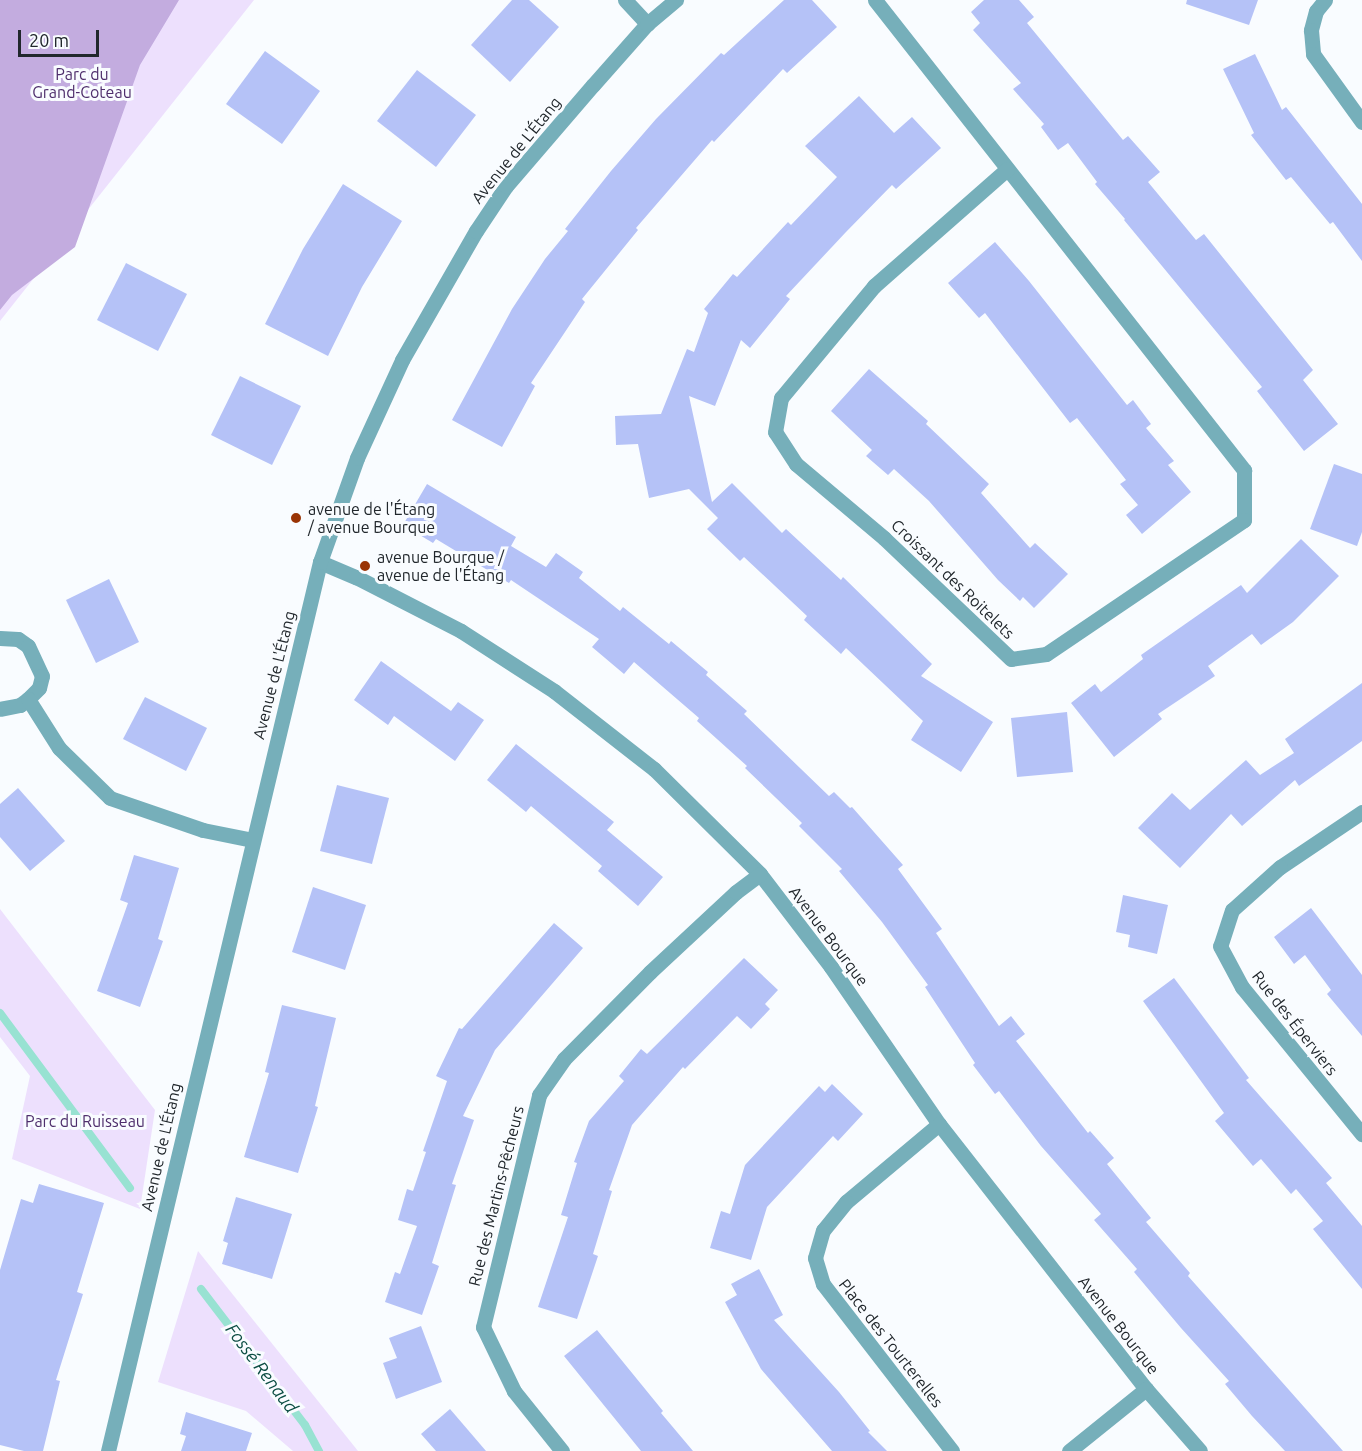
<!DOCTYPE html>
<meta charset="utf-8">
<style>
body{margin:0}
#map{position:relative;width:1362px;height:1451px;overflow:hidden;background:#f9fcff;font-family:Ubuntu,sans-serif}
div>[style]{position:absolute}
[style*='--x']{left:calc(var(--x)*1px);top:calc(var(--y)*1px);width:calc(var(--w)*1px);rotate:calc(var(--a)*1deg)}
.green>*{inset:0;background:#ede0fd}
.forest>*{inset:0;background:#c3acdf}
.stream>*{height:8px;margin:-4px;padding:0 4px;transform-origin:4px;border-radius:4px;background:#98e2d2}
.building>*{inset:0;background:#b5c2f7}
.minor>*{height:15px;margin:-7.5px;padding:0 7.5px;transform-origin:7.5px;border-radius:7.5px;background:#76afba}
.dots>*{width:16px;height:16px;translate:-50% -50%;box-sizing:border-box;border:3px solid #f9fcff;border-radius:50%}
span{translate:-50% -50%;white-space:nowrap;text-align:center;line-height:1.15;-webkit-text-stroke:6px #f9fcff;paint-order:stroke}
.park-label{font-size:16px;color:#4e2e6c}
.street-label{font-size:16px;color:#21272c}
.poi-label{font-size:16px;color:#21272c}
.left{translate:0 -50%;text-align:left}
.water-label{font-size:18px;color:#0b4d43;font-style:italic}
.scale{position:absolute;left:18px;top:30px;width:81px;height:27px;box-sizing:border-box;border:3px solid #21272c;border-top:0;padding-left:8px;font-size:18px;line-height:21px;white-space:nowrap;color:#21272c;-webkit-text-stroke:4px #f9fcff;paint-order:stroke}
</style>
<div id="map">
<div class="green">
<div style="clip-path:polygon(0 0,254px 0,0 321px)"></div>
<div style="clip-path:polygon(0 909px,155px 1110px,140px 1209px,12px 1159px,30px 1076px,0 1037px)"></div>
<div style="clip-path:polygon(198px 1251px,358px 1451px,293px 1451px,246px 1411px,158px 1382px)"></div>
</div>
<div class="forest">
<div style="clip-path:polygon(0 0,179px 0,140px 65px,75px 247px,12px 295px,0 310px)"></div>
</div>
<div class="stream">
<div style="--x:0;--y:1013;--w:218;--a:53.4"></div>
<div style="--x:201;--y:1289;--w:171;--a:52.6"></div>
<div style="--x:305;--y:1425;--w:30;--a:62"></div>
</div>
<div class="building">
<div style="clip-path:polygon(512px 0,529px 0,559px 27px,510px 82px,471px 45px)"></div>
<div style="clip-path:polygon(784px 0,812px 0,837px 27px,787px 73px,783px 69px,714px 142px,712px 140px,636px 228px,638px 230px,582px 299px,585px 302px,531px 383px,535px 386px,502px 447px,452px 420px,512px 309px,545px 259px,568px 231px,565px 229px,611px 171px,656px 119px,721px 53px,724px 55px)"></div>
<div style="clip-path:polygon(984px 0,1019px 0,1034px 17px,1027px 23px,1123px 140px,1128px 136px,1160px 172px,1148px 182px,1196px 240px,1204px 234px,1313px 370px,1303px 380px,1338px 424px,1304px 451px,1257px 391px,1262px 387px,1124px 220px,1125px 219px,1095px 184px,1097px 182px,1068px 143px,1058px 150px,1041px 127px,1044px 124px,1013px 89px,1021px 83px,973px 30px,980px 23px,971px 12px)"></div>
<div style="clip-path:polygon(1187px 0,1258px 0,1249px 25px,1186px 4px)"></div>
<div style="clip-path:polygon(265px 51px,320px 91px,282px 144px,226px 104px)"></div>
<div style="clip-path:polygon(1255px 54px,1282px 110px,1286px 107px,1362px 204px,1362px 261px,1333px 222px,1330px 224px,1291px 177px,1286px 180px,1251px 135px,1254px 133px,1223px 69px)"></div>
<div style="clip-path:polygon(417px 70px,476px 115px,436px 167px,377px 121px)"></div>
<div style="clip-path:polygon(859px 96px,894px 133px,912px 117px,941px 148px,896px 189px,892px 185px,846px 232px,786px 296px,790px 299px,750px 348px,741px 340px,715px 406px,689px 396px,712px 502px,732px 483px,782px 533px,786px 529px,841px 580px,843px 577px,932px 664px,921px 676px,993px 722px,961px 772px,911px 740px,923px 721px,846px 648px,841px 654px,804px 620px,807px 616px,744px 557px,740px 561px,707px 529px,718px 518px,689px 489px,649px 498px,638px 444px,616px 445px,615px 416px,661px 414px,687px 349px,694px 352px,708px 313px,704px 309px,733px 274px,737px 277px,788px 222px,791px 225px,837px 177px,805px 146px)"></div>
<div style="clip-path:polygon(343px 184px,402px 221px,362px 287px,328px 356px,265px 324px,303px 249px)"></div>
<div style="clip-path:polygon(995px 242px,1029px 281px,1127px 405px,1133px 400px,1151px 424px,1146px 428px,1174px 461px,1168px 465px,1191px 492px,1142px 534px,1126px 515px,1138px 505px,1120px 484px,1126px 480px,1077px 418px,1070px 423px,985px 313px,979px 318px,948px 283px)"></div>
<div style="clip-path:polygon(126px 263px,187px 294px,158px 351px,97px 320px)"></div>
<div style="clip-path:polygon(869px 369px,928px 421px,926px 424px,989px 484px,981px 493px,1030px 548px,1035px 543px,1068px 574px,1034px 608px,1023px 597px,1020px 601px,998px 580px,929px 501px,894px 469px,888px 475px,866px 456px,872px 450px,831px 411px)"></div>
<div style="clip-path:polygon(240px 376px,301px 406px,272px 465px,211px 435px)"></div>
<div style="clip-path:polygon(1334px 464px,1362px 474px,1362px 532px,1357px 546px,1310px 529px)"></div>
<div style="clip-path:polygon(427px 484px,516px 537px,511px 546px,546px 567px,556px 553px,583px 572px,579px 578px,620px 611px,623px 607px,669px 644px,671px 641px,708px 672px,706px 675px,747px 711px,744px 714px,829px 796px,834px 792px,850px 808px,852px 807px,903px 865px,898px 869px,942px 929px,936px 933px,999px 1026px,1011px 1016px,1025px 1034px,1016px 1041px,1088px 1133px,1090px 1131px,1114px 1158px,1107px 1164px,1151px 1218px,1146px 1222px,1190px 1273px,1188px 1276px,1343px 1451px,1285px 1451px,1252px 1416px,1225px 1384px,1229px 1381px,1181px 1328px,1134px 1272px,1137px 1269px,1094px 1220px,1101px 1214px,1041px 1146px,999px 1091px,995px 1094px,973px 1065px,975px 1063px,925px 987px,928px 985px,882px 922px,839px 871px,842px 869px,799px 826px,802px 823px,745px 768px,747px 766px,697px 721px,699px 718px,634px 662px,624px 674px,592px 647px,599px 639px,511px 580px,509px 583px,436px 539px,433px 543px,403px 525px)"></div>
<div style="clip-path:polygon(1301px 539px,1339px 576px,1293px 622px,1261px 645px,1252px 634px,1208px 666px,1215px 676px,1158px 714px,1162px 719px,1114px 757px,1071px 703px,1095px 684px,1101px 692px,1143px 659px,1141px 655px,1241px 585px,1247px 593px)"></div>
<div style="clip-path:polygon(109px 579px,139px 642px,96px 663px,66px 600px)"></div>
<div style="clip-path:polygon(381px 661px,451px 711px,458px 702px,484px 720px,455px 761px,394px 716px,388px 725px,354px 700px)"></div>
<div style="clip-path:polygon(1362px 683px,1362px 741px,1299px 786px,1295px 780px,1242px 826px,1231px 814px,1180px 868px,1138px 828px,1172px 793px,1190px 810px,1246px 760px,1260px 775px,1294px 753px,1285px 739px)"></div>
<div style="clip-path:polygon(145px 697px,207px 728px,186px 771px,123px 739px)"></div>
<div style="clip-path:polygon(1067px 712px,1073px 772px,1017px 777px,1011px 718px)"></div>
<div style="clip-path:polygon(516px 744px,614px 822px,607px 830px,663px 877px,638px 906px,598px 871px,602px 866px,531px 806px,526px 812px,487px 780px)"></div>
<div style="clip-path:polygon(337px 785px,389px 798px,372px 864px,320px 851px)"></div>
<div style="clip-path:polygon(18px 788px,65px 841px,30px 871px,0 837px,0 804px)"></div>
<div style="clip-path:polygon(134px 855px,179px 868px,158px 939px,163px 941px,140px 1007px,97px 991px,128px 903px,120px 900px)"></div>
<div style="clip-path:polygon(313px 887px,366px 905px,345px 970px,292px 952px)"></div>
<div style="clip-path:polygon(1123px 895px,1168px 905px,1157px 954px,1128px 947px,1130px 935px,1116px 932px)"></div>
<div style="clip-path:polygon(1311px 908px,1362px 975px,1362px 1036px,1327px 994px,1331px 990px,1305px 955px,1294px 964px,1274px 937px)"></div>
<div style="clip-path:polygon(554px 923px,583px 948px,495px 1050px,463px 1116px,474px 1120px,452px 1184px,456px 1185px,432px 1263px,439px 1266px,422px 1315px,385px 1302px,395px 1272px,400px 1274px,417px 1226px,398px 1220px,407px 1189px,413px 1191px,426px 1152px,423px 1151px,447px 1081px,436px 1076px,459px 1028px,462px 1029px)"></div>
<div style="clip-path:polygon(744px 958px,778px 990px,765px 1004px,770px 1009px,751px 1029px,737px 1016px,685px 1069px,683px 1067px,632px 1125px,609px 1190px,612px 1191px,593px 1254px,598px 1256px,577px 1319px,538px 1307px,568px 1217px,561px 1215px,577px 1163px,574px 1162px,589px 1121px,624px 1081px,619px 1076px,641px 1049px,647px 1054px)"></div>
<div style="clip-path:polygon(1174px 978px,1249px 1078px,1246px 1080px,1332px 1178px,1326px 1183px,1362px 1226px,1362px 1289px,1313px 1229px,1323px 1221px,1296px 1189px,1291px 1194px,1261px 1159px,1253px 1166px,1215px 1121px,1224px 1113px,1143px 1001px)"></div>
<div style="clip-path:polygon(282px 1005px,336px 1018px,315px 1106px,318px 1107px,298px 1173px,244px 1157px,269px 1073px,265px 1072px)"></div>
<div style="clip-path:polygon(832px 1084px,863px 1114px,838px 1141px,833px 1136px,767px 1207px,751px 1260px,710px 1248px,721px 1211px,730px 1214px,745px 1165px,819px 1086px,825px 1092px)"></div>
<div style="clip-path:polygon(39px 1184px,104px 1203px,77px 1292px,83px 1294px,56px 1380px,60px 1381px,43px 1451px,24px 1451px,0 1445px,0 1270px,21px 1199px,33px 1203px)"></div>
<div style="clip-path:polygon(236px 1197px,292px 1214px,272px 1279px,222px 1264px,228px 1243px,223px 1241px)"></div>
<div style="clip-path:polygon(759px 1269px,783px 1315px,774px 1320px,839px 1392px,870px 1431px,868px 1432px,887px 1451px,832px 1451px,761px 1369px,725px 1302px,737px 1295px,731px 1284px)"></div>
<div style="clip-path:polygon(421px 1326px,442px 1382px,396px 1399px,383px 1363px,397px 1358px,389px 1338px)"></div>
<div style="clip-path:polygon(597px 1330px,663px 1411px,661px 1413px,693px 1451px,641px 1451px,564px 1356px)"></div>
<div style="clip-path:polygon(450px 1409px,486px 1451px,436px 1451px,421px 1434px)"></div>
<div style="clip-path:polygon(186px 1412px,252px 1433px,246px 1451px,181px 1451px,186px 1436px,180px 1434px)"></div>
</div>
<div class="minor">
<div style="--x:625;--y:0;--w:33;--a:47"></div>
<div style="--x:875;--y:0;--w:598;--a:51.86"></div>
<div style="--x:1244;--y:470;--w:50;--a:90"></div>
<div style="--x:1244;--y:520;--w:239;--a:145.9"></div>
<div style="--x:1046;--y:654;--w:35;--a:172"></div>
<div style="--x:1011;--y:659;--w:175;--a:-136.4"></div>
<div style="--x:884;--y:538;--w:115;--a:-139.9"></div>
<div style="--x:796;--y:464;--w:38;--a:-123"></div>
<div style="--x:775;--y:432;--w:35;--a:-80"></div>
<div style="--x:781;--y:398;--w:146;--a:-50.3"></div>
<div style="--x:874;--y:286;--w:177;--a:-41.3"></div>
<div style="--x:1325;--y:0;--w:14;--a:129"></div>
<div style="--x:1316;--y:11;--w:20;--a:105"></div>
<div style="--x:1311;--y:30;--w:24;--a:85"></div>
<div style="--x:1313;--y:54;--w:84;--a:54.2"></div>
<div style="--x:320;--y:562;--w:39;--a:23"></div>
<div style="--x:356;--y:577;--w:118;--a:27.2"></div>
<div style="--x:461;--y:631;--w:111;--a:32.8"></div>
<div style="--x:554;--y:691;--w:127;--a:38"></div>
<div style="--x:654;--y:769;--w:149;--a:44.7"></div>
<div style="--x:760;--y:874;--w:117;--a:52.6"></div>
<div style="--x:831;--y:967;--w:191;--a:55.5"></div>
<div style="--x:939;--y:1124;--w:336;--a:52"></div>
<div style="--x:1146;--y:1389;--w:82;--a:48.9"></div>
<div style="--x:0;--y:638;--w:18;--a:3"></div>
<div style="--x:18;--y:639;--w:12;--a:35"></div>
<div style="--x:28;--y:646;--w:33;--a:65"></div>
<div style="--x:42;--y:676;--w:12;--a:104"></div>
<div style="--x:39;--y:688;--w:16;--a:135"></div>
<div style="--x:28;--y:699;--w:10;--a:143"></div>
<div style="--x:20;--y:705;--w:20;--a:169"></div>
<div style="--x:28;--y:699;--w:58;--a:57.7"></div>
<div style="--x:59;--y:748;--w:71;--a:44.4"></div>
<div style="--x:110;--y:798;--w:98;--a:19"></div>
<div style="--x:203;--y:830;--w:50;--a:11.5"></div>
<div style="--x:1362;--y:812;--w:99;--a:146.1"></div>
<div style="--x:1280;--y:867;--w:64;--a:138.1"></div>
<div style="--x:1232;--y:910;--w:38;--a:108"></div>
<div style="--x:1220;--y:946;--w:47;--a:61.8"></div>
<div style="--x:1242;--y:987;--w:190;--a:50.8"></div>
<div style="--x:939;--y:1124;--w:121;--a:140"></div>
<div style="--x:846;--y:1202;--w:36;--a:129"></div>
<div style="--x:823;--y:1230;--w:29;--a:106"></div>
<div style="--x:815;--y:1258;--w:27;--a:73"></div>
<div style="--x:823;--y:1284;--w:211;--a:52.3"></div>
<div style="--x:108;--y:1451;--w:914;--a:-76.59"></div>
<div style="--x:320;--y:562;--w:110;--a:-70.4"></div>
<div style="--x:357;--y:458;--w:108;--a:-65.3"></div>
<div style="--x:402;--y:360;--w:149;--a:-60.2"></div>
<div style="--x:476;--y:231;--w:54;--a:-56.3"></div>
<div style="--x:506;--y:186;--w:133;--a:-49.3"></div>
<div style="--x:593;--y:85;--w:81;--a:-48.5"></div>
<div style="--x:647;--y:24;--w:38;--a:-40"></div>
<div style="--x:562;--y:1451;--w:77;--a:-128.7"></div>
<div style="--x:514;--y:1391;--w:71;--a:-115.8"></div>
<div style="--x:483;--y:1327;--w:239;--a:-76.4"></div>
<div style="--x:539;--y:1095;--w:44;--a:-55.2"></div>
<div style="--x:564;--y:1059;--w:122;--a:-45.3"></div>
<div style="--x:650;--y:972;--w:117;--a:-42.9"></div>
<div style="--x:736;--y:892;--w:30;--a:-37"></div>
<div style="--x:1069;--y:1451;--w:99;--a:-38.8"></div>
</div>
<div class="dots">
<div style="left:296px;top:518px;background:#993405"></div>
<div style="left:365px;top:566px;background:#993405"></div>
</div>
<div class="park-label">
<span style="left:82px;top:83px">Parc du<br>Grand-Coteau</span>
<span style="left:85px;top:1121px">Parc du Ruisseau</span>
</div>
<div class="street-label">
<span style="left:516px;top:150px;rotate:-51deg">Avenue de L'Étang</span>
<span style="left:953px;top:579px;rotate:44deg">Croissant des Roitelets</span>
<span style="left:274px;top:675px;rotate:-76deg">Avenue de L'Étang</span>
<span style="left:829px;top:936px;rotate:53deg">Avenue Bourque</span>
<span style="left:1295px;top:1023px;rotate:52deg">Rue des Éperviers</span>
<span style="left:161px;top:1147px;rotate:-77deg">Avenue de L'Étang</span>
<span style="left:496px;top:1196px;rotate:-76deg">Rue des Martins-Pêcheurs</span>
<span style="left:1119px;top:1325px;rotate:52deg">Avenue Bourque</span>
<span style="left:891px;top:1343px;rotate:52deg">Place des Tourterelles</span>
</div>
<div class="poi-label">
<span class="left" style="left:308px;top:518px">avenue de l'Étang<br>/ avenue Bourque</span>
<span class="left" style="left:377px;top:566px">avenue Bourque /<br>avenue de l'Étang</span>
</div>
<div class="water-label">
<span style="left:262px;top:1368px;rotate:53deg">Fossé Renaud</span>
</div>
<div class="scale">20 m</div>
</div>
